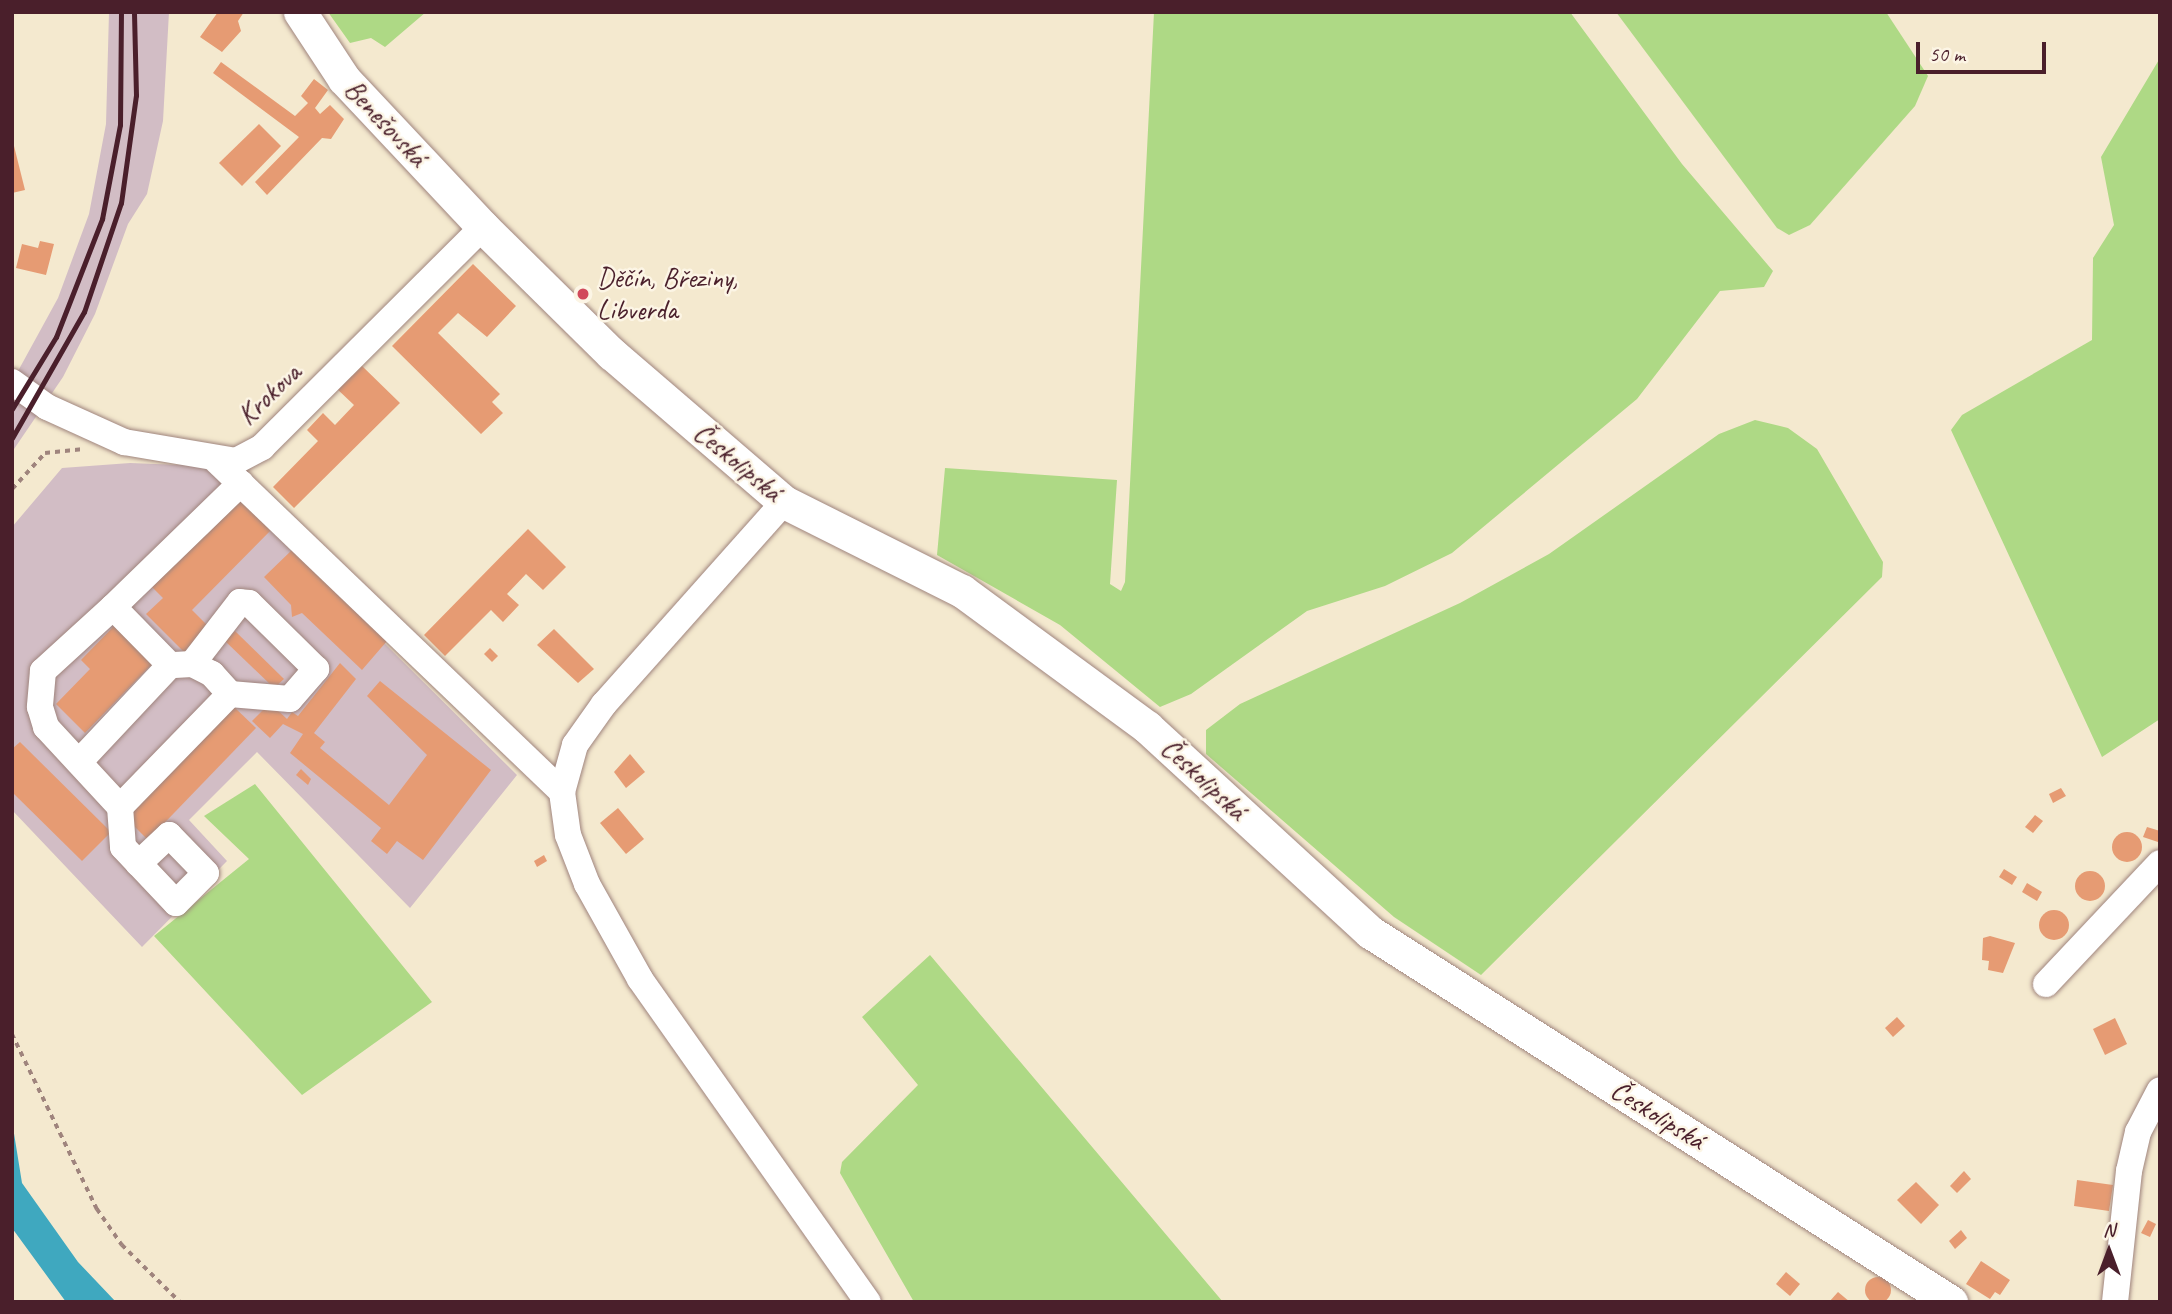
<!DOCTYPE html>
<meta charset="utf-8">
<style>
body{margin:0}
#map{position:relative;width:2172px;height:1314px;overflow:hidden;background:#f4e9cf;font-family:Caveat,sans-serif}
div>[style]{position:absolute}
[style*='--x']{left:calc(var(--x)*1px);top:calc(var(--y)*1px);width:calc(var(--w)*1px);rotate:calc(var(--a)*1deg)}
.industrial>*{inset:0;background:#d2bdc5}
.green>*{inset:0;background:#aed985}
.water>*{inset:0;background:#3fa8bf}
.building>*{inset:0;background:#e69b73}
.round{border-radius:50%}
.path>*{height:3.5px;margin-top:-1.75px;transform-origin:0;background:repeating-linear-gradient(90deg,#9f847d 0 5px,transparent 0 10px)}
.roads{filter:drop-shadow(0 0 2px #9f847d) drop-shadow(0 0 2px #9f847d)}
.minor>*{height:26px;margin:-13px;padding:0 13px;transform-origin:13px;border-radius:13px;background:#fff}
.major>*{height:33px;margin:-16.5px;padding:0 16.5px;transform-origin:16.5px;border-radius:16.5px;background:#fff}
.rail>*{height:5px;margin:-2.5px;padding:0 2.5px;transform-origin:2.5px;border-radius:2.5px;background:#4a1f2b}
.dots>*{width:19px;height:19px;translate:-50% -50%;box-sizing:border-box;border:4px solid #fcf5e5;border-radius:50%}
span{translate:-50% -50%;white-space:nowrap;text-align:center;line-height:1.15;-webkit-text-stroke:5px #fcf5e5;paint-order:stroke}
.street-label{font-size:28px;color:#4a1f2b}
.poi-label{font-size:28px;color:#4a1f2b}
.left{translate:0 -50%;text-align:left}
.frame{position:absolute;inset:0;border:14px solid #4a1f2b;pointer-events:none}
.north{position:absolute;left:2074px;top:1216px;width:70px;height:70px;-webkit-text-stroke:5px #fcf5e5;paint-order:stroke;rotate:0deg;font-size:19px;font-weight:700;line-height:28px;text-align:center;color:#4a1f2b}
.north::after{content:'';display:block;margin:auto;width:24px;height:32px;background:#4a1f2b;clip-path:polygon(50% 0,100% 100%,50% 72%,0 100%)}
.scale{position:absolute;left:1916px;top:42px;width:130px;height:32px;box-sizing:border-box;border:4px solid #4a1f2b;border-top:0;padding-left:9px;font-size:21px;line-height:24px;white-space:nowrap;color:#4a1f2b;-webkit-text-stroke:5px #fcf5e5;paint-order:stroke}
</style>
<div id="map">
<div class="industrial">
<div style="clip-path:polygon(109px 12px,169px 12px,163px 121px,147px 194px,128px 224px,95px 314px,63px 377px,12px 452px,12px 382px,58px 298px,89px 214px,106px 124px)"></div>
<div style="clip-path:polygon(130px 463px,206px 466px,517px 775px,410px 908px,257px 752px,189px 820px,227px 861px,142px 947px,12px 810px,12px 527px,62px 468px)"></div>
</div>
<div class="green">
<div style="clip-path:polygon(328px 12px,426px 12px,385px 47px,371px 38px,350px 43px)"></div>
<div style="clip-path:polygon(1154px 12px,1570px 12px,1682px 164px,1773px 271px,1764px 287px,1720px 291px,1637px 399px,1452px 553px,1385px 586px,1307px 611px,1191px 694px,1160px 707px,1060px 625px,937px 555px,945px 468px,1117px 480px,1110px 584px,1121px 591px,1125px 582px)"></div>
<div style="clip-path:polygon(1616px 12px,1886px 12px,1928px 76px,1915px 106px,1810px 225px,1789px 235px,1777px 228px)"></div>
<div style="clip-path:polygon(2160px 58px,2160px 719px,2102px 757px,1951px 430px,1962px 415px,2092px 340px,2093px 258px,2114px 225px,2101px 157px)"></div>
<div style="clip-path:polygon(1755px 420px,1788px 428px,1817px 449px,1883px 562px,1882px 577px,1481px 975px,1394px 917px,1206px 754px,1206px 730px,1240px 704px,1460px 603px,1549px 554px,1719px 434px)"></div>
<div style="clip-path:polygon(255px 784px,432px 1002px,302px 1095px,154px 936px,249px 859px,204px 816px)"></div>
<div style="clip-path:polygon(930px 955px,1223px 1302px,914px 1302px,840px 1173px,842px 1162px,918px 1085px,862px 1017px)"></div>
</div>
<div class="water">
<div style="clip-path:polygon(12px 1121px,22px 1183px,78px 1262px,116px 1302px,66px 1302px,12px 1228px)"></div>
</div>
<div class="building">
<div style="clip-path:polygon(218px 12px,244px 12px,238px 21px,241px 31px,222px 52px,200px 37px)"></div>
<div style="clip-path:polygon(221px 62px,295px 116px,308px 103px,301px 96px,314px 79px,328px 90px,315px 108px,320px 114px,330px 105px,344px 119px,331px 139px,322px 138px,267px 195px,255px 182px,299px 137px,213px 73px)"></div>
<div style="clip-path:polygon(259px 124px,281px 146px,242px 186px,219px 163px)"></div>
<div style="clip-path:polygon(12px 138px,25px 190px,12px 193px)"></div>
<div style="clip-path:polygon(40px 241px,54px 244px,46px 275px,16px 268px,22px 244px,38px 248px)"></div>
<div style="clip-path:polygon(473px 264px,516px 306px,487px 337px,458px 313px,438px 333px,500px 394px,492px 402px,503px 413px,481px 434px,392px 346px)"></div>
<div style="clip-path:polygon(361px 365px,400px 403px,294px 508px,273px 487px,318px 441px,307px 430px,323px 413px,335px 425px,354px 405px,336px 388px)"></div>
<div style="clip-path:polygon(241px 497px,273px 528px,192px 610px,210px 628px,186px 654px,146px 614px,163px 598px,152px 587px)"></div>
<div style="clip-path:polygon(528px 529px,566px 567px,543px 590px,526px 574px,507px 594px,519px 605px,503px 622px,491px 610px,445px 656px,424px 635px)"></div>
<div style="clip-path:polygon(293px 549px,387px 641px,362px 670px,302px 613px,292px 617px,291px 605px,264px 577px)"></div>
<div style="clip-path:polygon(114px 626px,152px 664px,85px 733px,56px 704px,90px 669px,81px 660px)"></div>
<div style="clip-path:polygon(554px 629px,594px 669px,578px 683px,537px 645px)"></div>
<div style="clip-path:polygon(235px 631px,284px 679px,274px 688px,225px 641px)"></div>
<div style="clip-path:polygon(490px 648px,498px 656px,492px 662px,484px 654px)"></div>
<div style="clip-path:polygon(340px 663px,356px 679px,314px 733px,325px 742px,320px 748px,389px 805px,427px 755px,367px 696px,380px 681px,491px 770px,423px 860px,397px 841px,387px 854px,371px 841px,381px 828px,290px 753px,303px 734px,283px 724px,270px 738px,252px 721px,270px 703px,287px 719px,292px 712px,298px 716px)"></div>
<div style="clip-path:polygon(232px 705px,256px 728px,148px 840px,124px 816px)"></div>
<div style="clip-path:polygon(20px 742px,111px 832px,82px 861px,12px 792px,12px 749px)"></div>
<div style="clip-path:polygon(630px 754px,645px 772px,626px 788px,614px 772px)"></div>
<div style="clip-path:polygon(301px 769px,311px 779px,308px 785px,296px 775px)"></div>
<div style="clip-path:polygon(2061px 788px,2066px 796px,2053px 803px,2049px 794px)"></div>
<div style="clip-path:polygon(618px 808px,644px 839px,626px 854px,600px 823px)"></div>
<div style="clip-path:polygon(2035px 815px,2043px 821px,2033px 833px,2025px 827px)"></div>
<div style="clip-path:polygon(2147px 827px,2160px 831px,2158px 842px,2143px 837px)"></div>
<div class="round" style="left:2112px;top:832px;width:30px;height:30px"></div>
<div style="clip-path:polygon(544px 855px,547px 861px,537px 867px,534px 861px)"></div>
<div style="clip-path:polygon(2004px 869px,2017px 877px,2012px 885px,1999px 877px)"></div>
<div class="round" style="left:2075px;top:871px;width:30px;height:30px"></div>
<div style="clip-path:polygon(2027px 883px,2042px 892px,2037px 901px,2022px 892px)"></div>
<div class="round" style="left:2039px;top:910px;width:30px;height:30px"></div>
<div style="clip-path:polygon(1990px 936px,2015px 943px,2003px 973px,1988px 970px,1989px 961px,1982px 960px,1983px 938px)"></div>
<div style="clip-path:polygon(1897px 1017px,1905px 1026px,1893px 1037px,1885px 1028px)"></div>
<div style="clip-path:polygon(2115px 1018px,2127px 1044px,2105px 1055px,2093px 1029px)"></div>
<div style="clip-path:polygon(1964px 1171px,1971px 1179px,1957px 1193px,1950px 1186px)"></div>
<div style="clip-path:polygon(2077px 1180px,2113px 1185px,2109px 1211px,2074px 1206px)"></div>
<div style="clip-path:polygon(1916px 1182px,1939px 1205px,1921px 1224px,1897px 1200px)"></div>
<div style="clip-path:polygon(2148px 1220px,2156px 1224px,2150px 1237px,2141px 1233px)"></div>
<div style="clip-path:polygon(1961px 1230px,1967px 1238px,1955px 1249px,1949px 1241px)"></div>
<div style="clip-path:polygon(1981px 1261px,2010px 1280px,2000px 1295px,1995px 1292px,1990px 1299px,1966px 1284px)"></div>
<div style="clip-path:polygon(1786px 1272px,1800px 1284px,1790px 1296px,1776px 1284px)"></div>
<div class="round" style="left:1865px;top:1277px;width:26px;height:26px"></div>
<div style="clip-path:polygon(1838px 1292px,1850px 1302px,1829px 1302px)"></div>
</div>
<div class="path">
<div style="--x:12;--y:489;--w:49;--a:-47.5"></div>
<div style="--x:45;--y:453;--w:39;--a:-6"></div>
<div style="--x:12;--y:1034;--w:195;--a:64.1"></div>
<div style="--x:97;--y:1209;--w:44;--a:55.2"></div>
<div style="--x:122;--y:1245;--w:81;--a:44.5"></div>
</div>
<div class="roads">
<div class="minor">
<div style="--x:12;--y:382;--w:43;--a:35.5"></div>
<div style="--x:47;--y:407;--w:85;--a:24.4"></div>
<div style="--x:124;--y:442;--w:114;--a:9.6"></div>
<div style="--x:236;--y:461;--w:30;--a:-28"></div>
<div style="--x:262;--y:447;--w:312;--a:-44.9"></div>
<div style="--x:217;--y:461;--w:478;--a:43.8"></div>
<div style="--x:784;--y:502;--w:271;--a:131.7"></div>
<div style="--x:604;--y:704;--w:50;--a:125.3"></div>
<div style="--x:575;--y:745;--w:49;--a:105.5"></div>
<div style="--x:562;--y:792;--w:43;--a:82.1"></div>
<div style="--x:568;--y:835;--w:53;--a:68.8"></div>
<div style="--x:587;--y:884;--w:109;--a:60.8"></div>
<div style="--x:640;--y:979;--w:395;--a:54.8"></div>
<div style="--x:113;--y:607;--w:95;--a:137.6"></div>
<div style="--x:43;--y:671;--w:36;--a:95"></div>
<div style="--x:40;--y:707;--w:21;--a:73"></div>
<div style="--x:46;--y:727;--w:109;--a:47.2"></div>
<div style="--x:120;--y:807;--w:158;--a:-45.8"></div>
<div style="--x:230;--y:694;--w:60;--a:4.8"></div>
<div style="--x:290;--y:699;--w:40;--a:-49"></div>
<div style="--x:316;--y:669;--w:94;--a:-135.4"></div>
<div style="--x:249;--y:603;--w:9;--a:-174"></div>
<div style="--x:240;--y:602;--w:78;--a:127.7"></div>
<div style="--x:230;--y:694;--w:27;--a:-132"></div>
<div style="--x:212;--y:674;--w:22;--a:-153"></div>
<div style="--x:192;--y:664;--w:22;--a:177"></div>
<div style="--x:170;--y:665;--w:81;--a:-134.5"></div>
<div style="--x:113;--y:607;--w:178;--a:-44.1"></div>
<div style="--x:79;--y:762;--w:133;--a:-46.8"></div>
<div style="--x:120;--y:807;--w:40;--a:85.7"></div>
<div style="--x:123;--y:847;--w:77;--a:46.6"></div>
<div style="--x:176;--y:903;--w:42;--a:-45"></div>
<div style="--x:206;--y:873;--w:53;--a:-134.2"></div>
<div style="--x:169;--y:835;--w:42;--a:136.9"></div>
<div style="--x:2046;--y:984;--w:166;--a:-46.7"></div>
<div style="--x:2115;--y:1302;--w:132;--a:-83.9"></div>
<div style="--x:2129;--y:1171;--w:40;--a:-77"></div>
<div style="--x:2138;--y:1132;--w:47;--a:-62.4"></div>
</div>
<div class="major">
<div style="--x:300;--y:12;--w:80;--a:56.7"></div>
<div style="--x:344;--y:79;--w:203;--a:46.8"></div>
<div style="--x:483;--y:227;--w:181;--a:44.6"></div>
<div style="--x:612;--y:354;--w:227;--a:40.7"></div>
<div style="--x:784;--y:502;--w:199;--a:26.6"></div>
<div style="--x:962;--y:591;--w:230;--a:36.3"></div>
<div style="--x:1147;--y:727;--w:303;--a:42.6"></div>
<div style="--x:1370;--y:932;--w:689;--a:32.49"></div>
</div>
</div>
<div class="rail">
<div style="--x:12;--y:409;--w:84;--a:-58.6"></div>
<div style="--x:56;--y:337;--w:127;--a:-68.7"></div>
<div style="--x:102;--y:219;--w:96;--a:-79.2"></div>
<div style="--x:120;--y:125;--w:113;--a:-89.5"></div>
<div style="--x:12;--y:438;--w:145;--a:-60.3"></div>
<div style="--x:84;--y:312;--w:115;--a:-71.3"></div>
<div style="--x:121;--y:203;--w:109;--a:-82.1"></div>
<div style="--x:136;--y:95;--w:83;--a:-91.4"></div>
</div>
<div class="dots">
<div style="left:583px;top:294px;background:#d1495b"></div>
</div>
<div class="street-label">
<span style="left:386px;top:123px;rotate:47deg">Benešovská</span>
<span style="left:269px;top:394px;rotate:-43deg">Krokova</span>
<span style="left:738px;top:462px;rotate:40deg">Českolipská</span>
<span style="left:1204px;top:779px;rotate:43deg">Českolipská</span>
<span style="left:1658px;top:1115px;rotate:32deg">Českolipská</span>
</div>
<div class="poi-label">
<span class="left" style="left:597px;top:294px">Děčín, Březiny,<br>Libverda</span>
</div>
<div class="frame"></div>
<div class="north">N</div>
<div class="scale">50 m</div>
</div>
